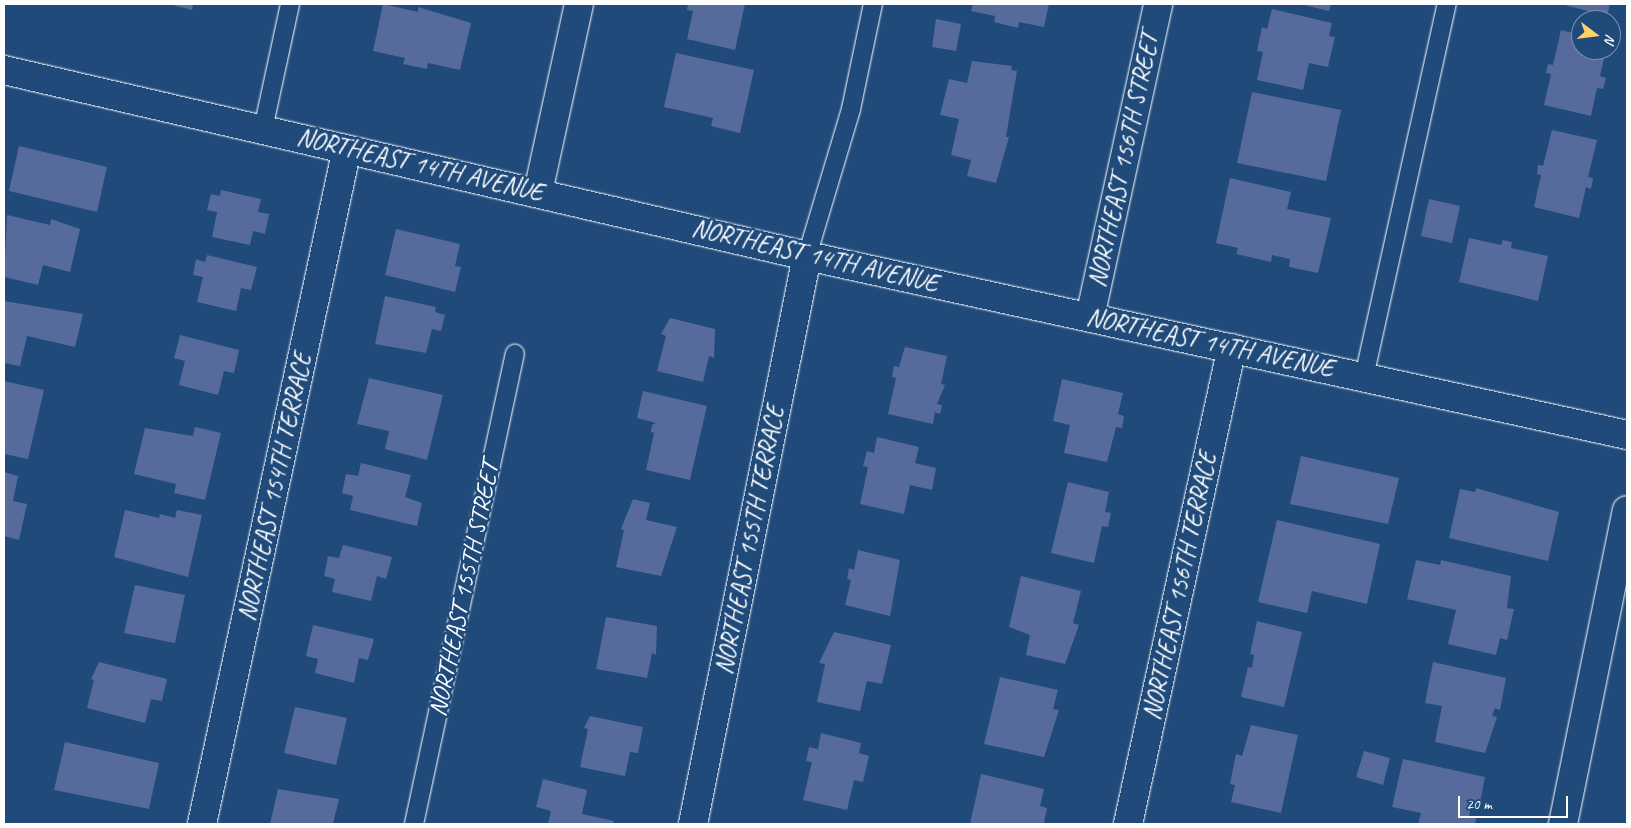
<!DOCTYPE html>
<style>
body{margin:0}
#map{position:relative;width:1631px;height:828px;overflow:hidden;background:#1f4a7a;font-family:Caveat,sans-serif}
div>[style]{position:absolute}
[style*='--x']{left:calc(var(--x)*1px);top:calc(var(--y)*1px);width:calc(var(--w)*1px);rotate:calc(var(--a)*1deg)}
.building>*{inset:0;background:#566b9b}
.roads{filter:drop-shadow(0 0 1px #fff) drop-shadow(0 0 1px #fff)}
.lane>*{height:18px;margin:-9px;padding:0 9px;transform-origin:9px;border-radius:9px;background:#1f4a7a}
.street>*{height:28px;margin:-14px;padding:0 14px;transform-origin:14px;border-radius:14px;background:#1f4a7a}
.secondary>*{height:28px;margin:-14px;padding:0 14px;transform-origin:14px;border-radius:14px;background:#1f4a7a}
span{translate:-50% -50%;white-space:nowrap;text-align:center;line-height:1.15;-webkit-text-stroke:5px #1f4a7a;paint-order:stroke}
.street-label{font-size:25px;color:#fff}
.frame{position:absolute;inset:0;border:5px solid #fff;pointer-events:none}
.north{position:absolute;left:1571px;top:10px;width:50px;height:50px;box-sizing:border-box;background:#1f4a7a;border:1px solid #7992af;border-radius:50%;rotate:105deg;font-size:14px;font-weight:700;line-height:20px;text-align:center;color:#fff}
.north::after{content:'';display:block;margin:auto;width:18px;height:22px;background:#ffd166;clip-path:polygon(50% 0,100% 100%,50% 72%,0 100%)}
.scale{position:absolute;left:1458px;top:796px;width:110px;height:22px;box-sizing:border-box;border:2px solid #fff;border-top:0;padding-left:6px;font-size:15px;line-height:18px;white-space:nowrap;color:#fff;-webkit-text-stroke:4px #1f4a7a;paint-order:stroke}
</style>
<div id="map">
<div class="building">
<div style="clip-path:polygon(169px 4px,193px 4px,192px 10px)"></div>
<div style="clip-path:polygon(383px 4px,418px 12px,418px 7px,471px 23px,460px 70px,428px 63px,427px 69px,403px 64px,405px 58px,373px 51px)"></div>
<div style="clip-path:polygon(688px 4px,745px 4px,735px 50px,687px 39px,693px 11px,687px 10px)"></div>
<div style="clip-path:polygon(973px 4px,1049px 4px,1044px 27px,1019px 22px,1018px 28px,994px 22px,995px 16px,971px 11px)"></div>
<div style="clip-path:polygon(1300px 4px,1331px 4px,1329px 11px)"></div>
<div style="clip-path:polygon(1561px 4px,1610px 4px,1607px 16px)"></div>
<div style="clip-path:polygon(1272px 9px,1332px 23px,1329px 36px,1335px 37px,1328px 67px,1309px 63px,1303px 90px,1257px 80px,1263px 52px,1257px 51px,1262px 27px,1267px 29px)"></div>
<div style="clip-path:polygon(936px 19px,961px 24px,956px 51px,932px 47px)"></div>
<div style="clip-path:polygon(1561px 30px,1581px 35px,1581px 50px,1606px 50px,1600px 76px,1606px 78px,1603px 89px,1597px 88px,1591px 116px,1544px 105px,1551px 74px,1546px 73px,1548px 64px,1553px 65px)"></div>
<div style="clip-path:polygon(676px 53px,754px 70px,740px 133px,711px 126px,713px 118px,664px 107px)"></div>
<div style="clip-path:polygon(972px 61px,1012px 66px,1011px 70px,1017px 71px,1006px 137px,1009px 137px,996px 183px,967px 176px,971px 160px,951px 155px,959px 119px,940px 115px,949px 79px,967px 83px)"></div>
<div style="clip-path:polygon(1252px 92px,1341px 110px,1326px 181px,1237px 163px)"></div>
<div style="clip-path:polygon(1552px 130px,1597px 140px,1588px 177px,1593px 178px,1591px 189px,1586px 187px,1579px 218px,1534px 207px,1541px 175px,1537px 174px,1538px 165px,1543px 166px)"></div>
<div style="clip-path:polygon(19px 146px,107px 167px,97px 212px,9px 191px)"></div>
<div style="clip-path:polygon(1230px 178px,1291px 192px,1287px 209px,1331px 218px,1318px 273px,1289px 267px,1290px 259px,1272px 255px,1271px 262px,1236px 254px,1238px 248px,1216px 243px)"></div>
<div style="clip-path:polygon(221px 190px,261px 199px,258px 212px,269px 214px,265px 234px,253px 231px,250px 245px,212px 237px,217px 212px,207px 210px,211px 194px,220px 196px)"></div>
<div style="clip-path:polygon(1429px 199px,1460px 206px,1452px 243px,1421px 236px)"></div>
<div style="clip-path:polygon(7px 215px,50px 225px,51px 219px,80px 229px,70px 272px,43px 265px,38px 285px,4px 277px)"></div>
<div style="clip-path:polygon(396px 229px,460px 244px,455px 266px,461px 267px,455px 292px,385px 275px)"></div>
<div style="clip-path:polygon(1469px 238px,1501px 245px,1503px 240px,1512px 242px,1511px 248px,1548px 256px,1538px 301px,1459px 282px)"></div>
<div style="clip-path:polygon(207px 255px,257px 267px,251px 290px,241px 288px,236px 311px,197px 302px,203px 277px,193px 275px,196px 259px,205px 262px)"></div>
<div style="clip-path:polygon(385px 296px,436px 307px,435px 312px,445px 315px,441px 331px,432px 329px,426px 353px,375px 344px)"></div>
<div style="clip-path:polygon(4px 301px,83px 314px,75px 347px,27px 336px,20px 366px,4px 363px)"></div>
<div style="clip-path:polygon(670px 318px,715px 329px,714px 358px,709px 356px,703px 382px,657px 371px,666px 336px,661px 334px)"></div>
<div style="clip-path:polygon(180px 335px,239px 350px,234px 373px,224px 371px,218px 395px,179px 385px,185px 361px,174px 358px)"></div>
<div style="clip-path:polygon(905px 347px,947px 356px,941px 384px,945px 385px,937px 404px,942px 405px,940px 414px,935px 412px,933px 424px,888px 414px,896px 378px,892px 377px,894px 366px,899px 367px)"></div>
<div style="clip-path:polygon(369px 378px,443px 395px,427px 460px,385px 449px,389px 431px,357px 424px)"></div>
<div style="clip-path:polygon(1062px 379px,1123px 393px,1118px 414px,1124px 416px,1122px 428px,1116px 427px,1107px 462px,1064px 453px,1070px 425px,1053px 421px)"></div>
<div style="clip-path:polygon(4px 381px,44px 390px,28px 459px,4px 454px)"></div>
<div style="clip-path:polygon(643px 391px,707px 406px,690px 480px,646px 470px,654px 433px,651px 432px,652px 425px,656px 423px,637px 418px)"></div>
<div style="clip-path:polygon(195px 427px,221px 433px,205px 500px,174px 493px,176px 484px,134px 474px,145px 428px,193px 436px)"></div>
<div style="clip-path:polygon(877px 437px,919px 447px,915px 463px,936px 468px,932px 490px,910px 485px,904px 514px,860px 504px,868px 467px,863px 466px,867px 451px,874px 453px)"></div>
<div style="clip-path:polygon(1301px 456px,1399px 478px,1388px 524px,1290px 504px)"></div>
<div style="clip-path:polygon(361px 463px,411px 475px,405px 497px,422px 503px,417px 526px,350px 510px,353px 496px,342px 493px,346px 474px,358px 476px)"></div>
<div style="clip-path:polygon(4px 472px,18px 476px,13px 501px,27px 504px,19px 540px,4px 536px)"></div>
<div style="clip-path:polygon(1068px 482px,1109px 492px,1105px 512px,1111px 513px,1108px 527px,1102px 526px,1094px 563px,1051px 553px)"></div>
<div style="clip-path:polygon(1476px 488px,1559px 512px,1548px 561px,1449px 538px,1460px 489px,1475px 492px)"></div>
<div style="clip-path:polygon(633px 499px,650px 503px,646px 520px,677px 527px,661px 576px,616px 567px,624px 530px,621px 529px)"></div>
<div style="clip-path:polygon(125px 510px,159px 518px,160px 514px,175px 518px,177px 510px,202px 515px,188px 577px,114px 557px)"></div>
<div style="clip-path:polygon(1277px 520px,1380px 544px,1367px 604px,1312px 591px,1307px 613px,1258px 602px)"></div>
<div style="clip-path:polygon(343px 545px,392px 557px,386px 579px,377px 576px,371px 601px,332px 592px,335px 579px,324px 576px,328px 556px,339px 558px)"></div>
<div style="clip-path:polygon(858px 550px,900px 560px,890px 616px,845px 605px,851px 580px,847px 579px,849px 568px,854px 570px)"></div>
<div style="clip-path:polygon(1416px 560px,1440px 565px,1441px 560px,1511px 576px,1507px 608px,1514px 609px,1507px 640px,1500px 638px,1496px 655px,1448px 644px,1456px 610px,1407px 599px)"></div>
<div style="clip-path:polygon(1021px 576px,1081px 591px,1073px 623px,1079px 625px,1065px 664px,1026px 655px,1030px 635px,1009px 627px)"></div>
<div style="clip-path:polygon(135px 585px,185px 595px,175px 643px,124px 633px)"></div>
<div style="clip-path:polygon(606px 617px,657px 626px,656px 655px,652px 653px,647px 678px,596px 669px)"></div>
<div style="clip-path:polygon(1257px 621px,1302px 632px,1284px 707px,1241px 697px,1248px 667px,1252px 668px,1254px 655px,1250px 654px)"></div>
<div style="clip-path:polygon(313px 625px,374px 639px,368px 660px,359px 658px,354px 683px,315px 673px,318px 659px,306px 656px)"></div>
<div style="clip-path:polygon(834px 632px,891px 645px,882px 684px,867px 681px,860px 711px,817px 702px,825px 664px,819px 663px)"></div>
<div style="clip-path:polygon(99px 662px,167px 679px,162px 701px,151px 699px,145px 723px,87px 708px,94px 680px,91px 679px)"></div>
<div style="clip-path:polygon(1433px 662px,1506px 678px,1500px 710px,1495px 708px,1492px 716px,1497px 717px,1485px 753px,1435px 742px,1442px 706px,1425px 703px)"></div>
<div style="clip-path:polygon(1000px 677px,1058px 690px,1053px 709px,1059px 710px,1044px 757px,984px 744px)"></div>
<div style="clip-path:polygon(295px 707px,347px 718px,336px 765px,284px 753px)"></div>
<div style="clip-path:polygon(590px 716px,643px 727px,638px 753px,630px 752px,625px 776px,580px 767px,588px 729px,584px 728px)"></div>
<div style="clip-path:polygon(1251px 725px,1298px 735px,1281px 813px,1231px 802px,1235px 785px,1230px 784px,1236px 754px,1242px 756px)"></div>
<div style="clip-path:polygon(821px 733px,861px 743px,859px 753px,869px 756px,863px 782px,854px 780px,847px 810px,803px 800px,812px 762px,806px 761px,809px 747px,818px 749px)"></div>
<div style="clip-path:polygon(65px 742px,159px 763px,149px 809px,54px 790px)"></div>
<div style="clip-path:polygon(1364px 751px,1390px 758px,1383px 785px,1356px 777px)"></div>
<div style="clip-path:polygon(1403px 759px,1485px 777px,1479px 808px,1471px 807px,1469px 816px,1476px 818px,1475px 824px,1418px 824px,1421px 813px,1392px 807px)"></div>
<div style="clip-path:polygon(981px 774px,1044px 789px,1040px 806px,1047px 808px,1044px 823px,970px 824px)"></div>
<div style="clip-path:polygon(543px 779px,587px 790px,582px 814px,614px 821px,613px 824px,548px 824px,551px 811px,536px 807px)"></div>
<div style="clip-path:polygon(278px 789px,339px 799px,333px 824px,270px 824px)"></div>
</div>
<div class="roads">
<div class="lane">
<div style="--x:263;--y:129;--w:128;--a:-77.8"></div>
<div style="--x:807;--y:256;--w:153;--a:-73.3"></div>
<div style="--x:851;--y:109;--w:107;--a:-78.2"></div>
<div style="--x:1364;--y:377;--w:382;--a:-77.5"></div>
<div style="--x:414;--y:824;--w:481;--a:-77.9"></div>
</div>
<div class="street">
<div style="--x:538;--y:192;--w:192;--a:-77.7"></div>
<div style="--x:1090;--y:317;--w:320;--a:-77.7"></div>
<div style="--x:202;--y:824;--w:690;--a:-77.88"></div>
<div style="--x:693;--y:824;--w:579;--a:-78.65"></div>
<div style="--x:1128;--y:824;--w:487;--a:-77.7"></div>
<div style="--x:1563;--y:824;--w:320;--a:-78.5"></div>
</div>
<div class="secondary">
<div style="--x:4;--y:70;--w:824;--a:13.04"></div>
<div style="--x:807;--y:256;--w:839;--a:12.31"></div>
</div>
</div>
<div class="street-label">
<span style="left:1124px;top:160px;rotate:-78deg">NORTHEAST 156TH STREET</span>
<span style="left:420px;top:165px;rotate:13deg">NORTHEAST 14TH AVENUE</span>
<span style="left:815px;top:256px;rotate:13deg">NORTHEAST 14TH AVENUE</span>
<span style="left:1210px;top:343px;rotate:12deg">NORTHEAST 14TH AVENUE</span>
<span style="left:275px;top:487px;rotate:-78deg">NORTHEAST 154TH TERRACE</span>
<span style="left:750px;top:540px;rotate:-79deg">NORTHEAST 155TH TERRACE</span>
<span style="left:1180px;top:586px;rotate:-78deg">NORTHEAST 156TH TERRACE</span>
<span style="left:464px;top:589px;rotate:-78deg">NORTHEAST 155TH STREET</span>
</div>
<div class="frame"></div>
<div class="north">N</div>
<div class="scale">20 m</div>
</div>
